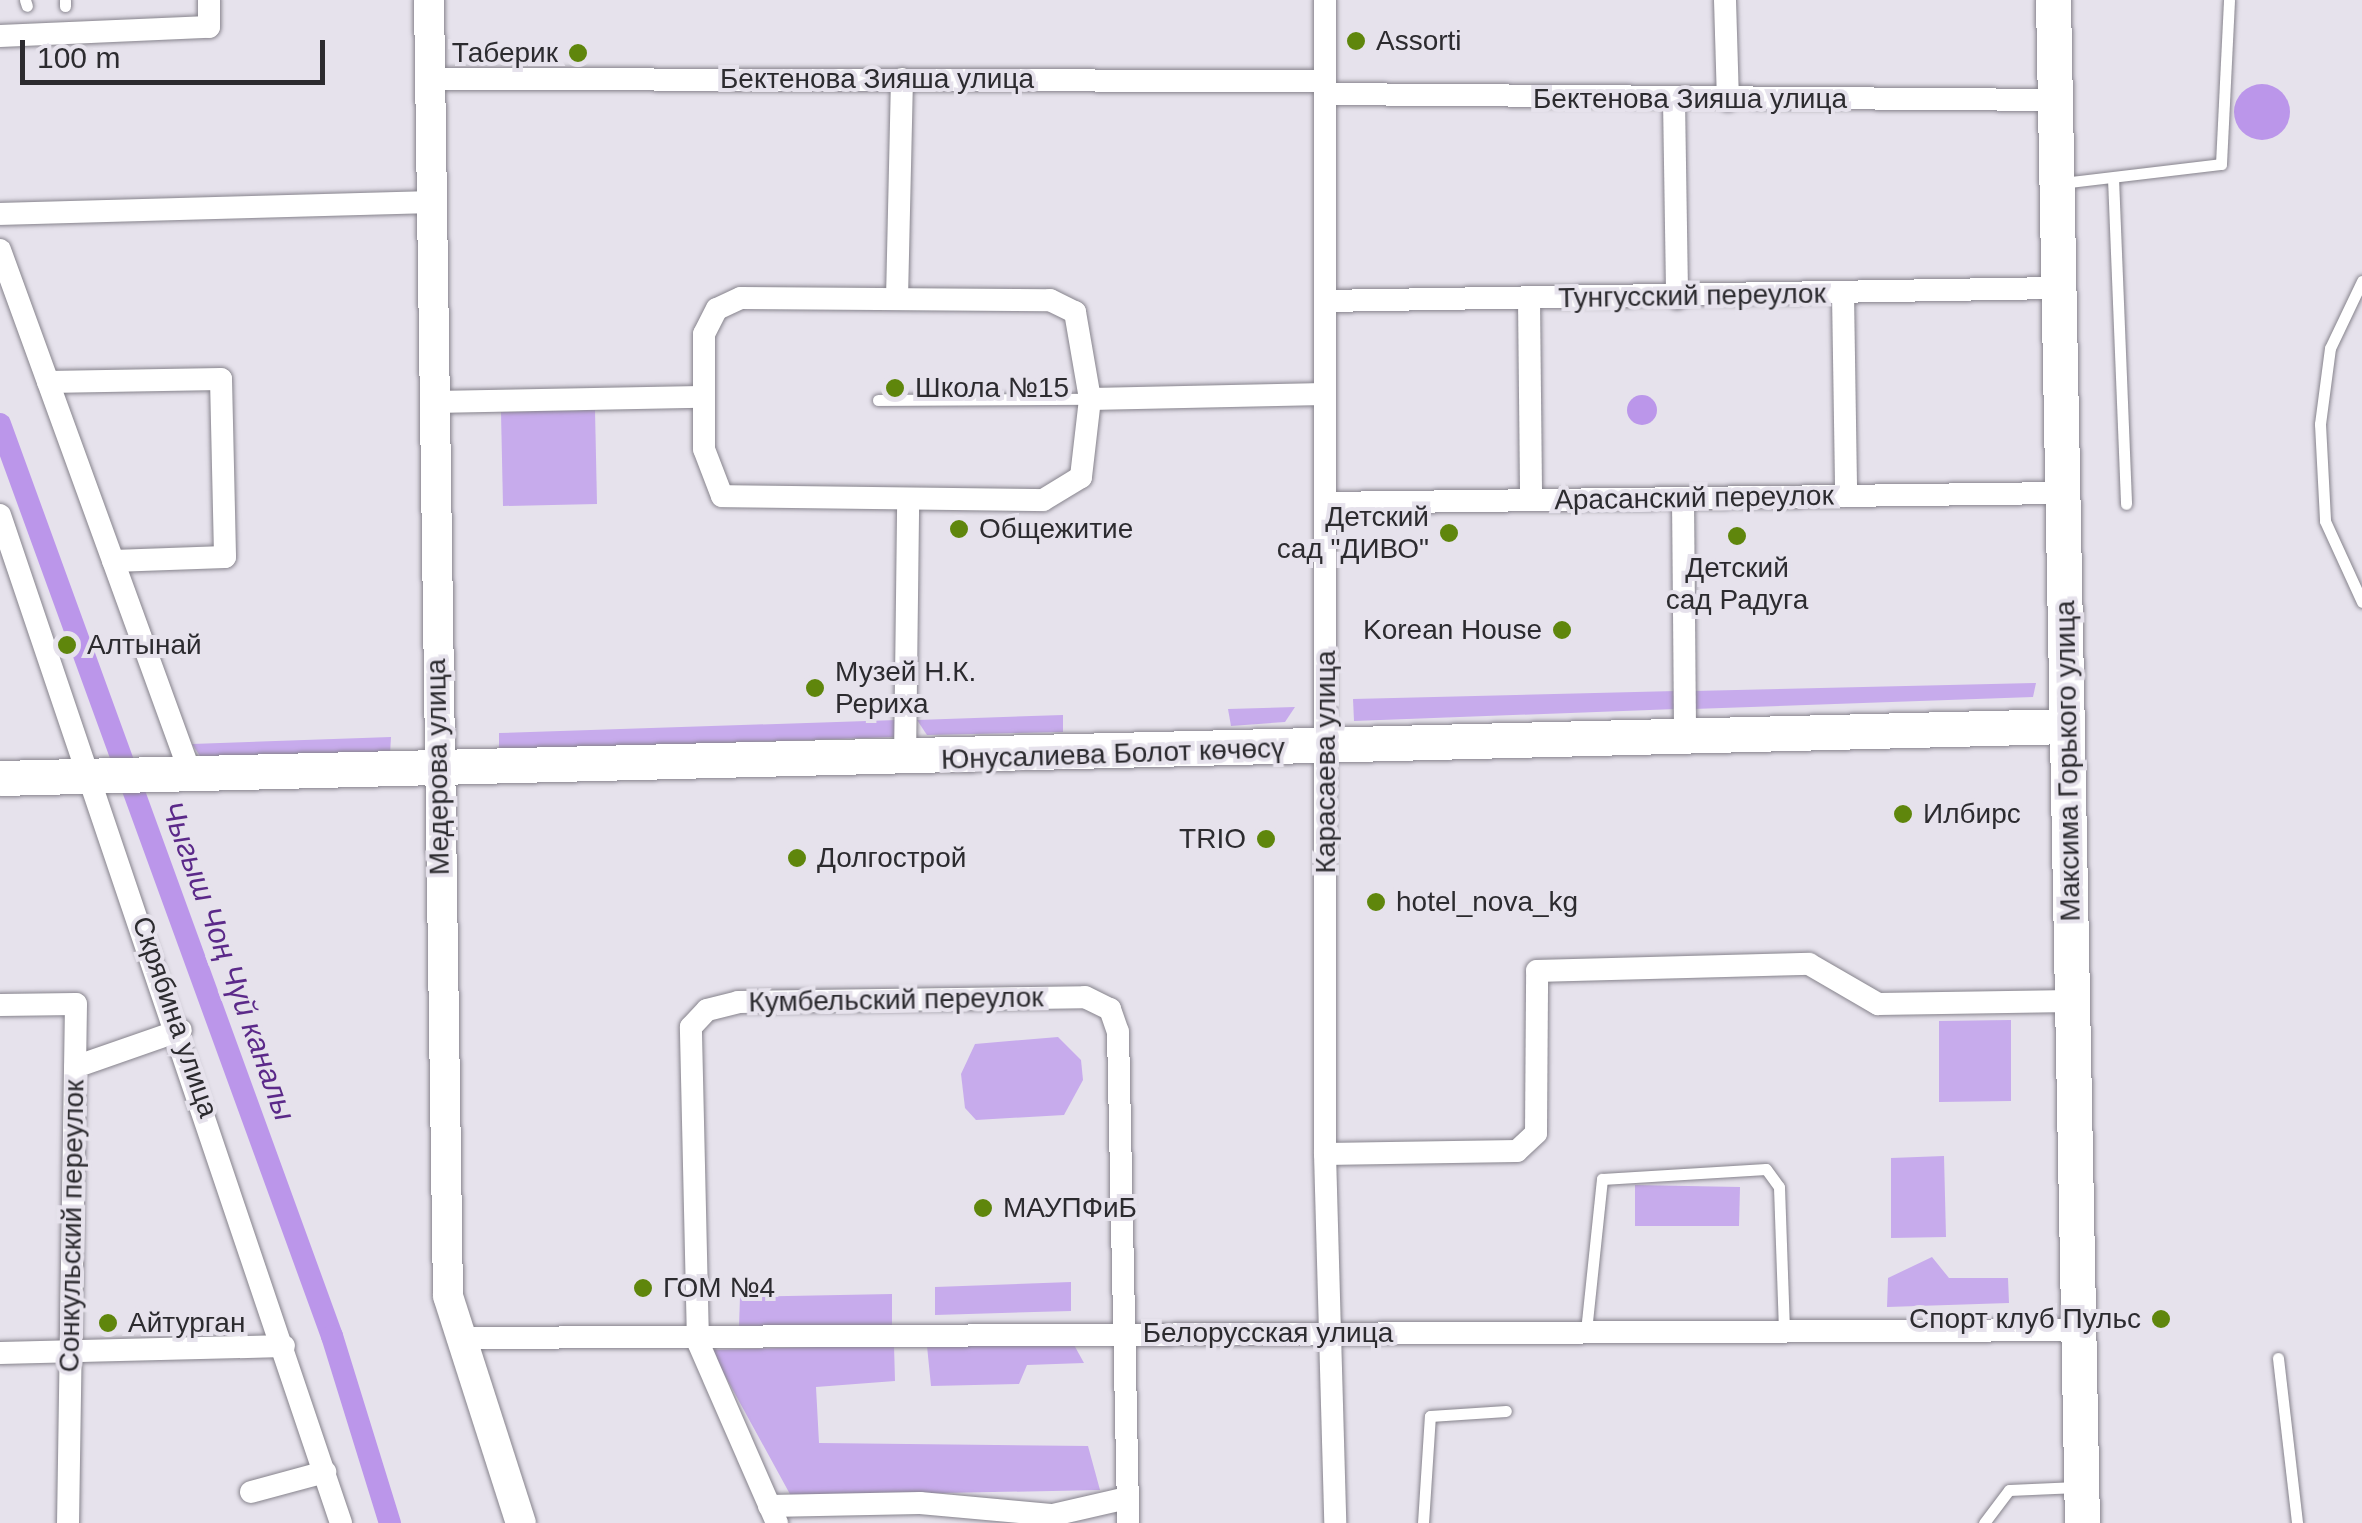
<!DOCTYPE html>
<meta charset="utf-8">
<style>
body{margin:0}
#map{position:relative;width:2362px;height:1523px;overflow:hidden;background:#e6e2ec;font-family:Helvetica,sans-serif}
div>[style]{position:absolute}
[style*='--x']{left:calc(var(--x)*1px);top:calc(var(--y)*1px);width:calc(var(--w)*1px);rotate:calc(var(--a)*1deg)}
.green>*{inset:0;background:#c7abec}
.water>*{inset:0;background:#bb96ea}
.round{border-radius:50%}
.canal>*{height:22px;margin:-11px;padding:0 11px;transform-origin:11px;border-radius:11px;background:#bb96ea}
.roads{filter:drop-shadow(0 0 2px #86838c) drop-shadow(0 0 2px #86838c)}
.service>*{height:11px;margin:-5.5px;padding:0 5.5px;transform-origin:5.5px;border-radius:5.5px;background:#fff}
.minor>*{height:22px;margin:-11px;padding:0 11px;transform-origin:11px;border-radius:11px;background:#fff}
.secondary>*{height:30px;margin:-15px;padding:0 15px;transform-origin:15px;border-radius:15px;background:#fff}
.primary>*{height:35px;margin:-17.5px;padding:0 17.5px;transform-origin:17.5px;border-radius:17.5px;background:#fff}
.dots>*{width:28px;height:28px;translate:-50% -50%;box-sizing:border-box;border:5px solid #e6e2ec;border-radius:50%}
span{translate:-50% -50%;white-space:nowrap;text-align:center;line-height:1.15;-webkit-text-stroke:8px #e6e2ec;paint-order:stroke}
.poi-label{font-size:28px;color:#2c2b2f}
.left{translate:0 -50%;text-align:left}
.right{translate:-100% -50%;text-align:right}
.street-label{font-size:28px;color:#2c2b2f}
.water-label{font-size:30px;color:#5b2989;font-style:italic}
.scale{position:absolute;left:20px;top:40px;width:305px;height:45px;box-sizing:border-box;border:5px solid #2c2b2f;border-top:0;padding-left:12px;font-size:30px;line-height:35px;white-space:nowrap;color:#2c2b2f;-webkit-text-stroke:8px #e6e2ec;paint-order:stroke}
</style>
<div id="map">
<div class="green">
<div style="clip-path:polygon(595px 410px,597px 504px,503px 506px,501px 412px)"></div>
<div style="clip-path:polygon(2036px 683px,2033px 697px,1693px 709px,1693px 691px)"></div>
<div style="clip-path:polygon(1676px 691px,1676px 709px,1354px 721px,1353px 699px)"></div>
<div style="clip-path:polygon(1295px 707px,1285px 722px,1231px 726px,1228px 709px)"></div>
<div style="clip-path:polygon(1063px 715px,1063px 732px,927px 735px,917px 720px)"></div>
<div style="clip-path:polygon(897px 720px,894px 737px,499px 751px,499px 733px)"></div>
<div style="clip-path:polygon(391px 737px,390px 754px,202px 759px,192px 744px)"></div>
<div style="clip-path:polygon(2011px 1020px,2011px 1101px,1939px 1102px,1939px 1021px)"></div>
<div style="clip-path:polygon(1058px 1037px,1081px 1060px,1083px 1080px,1064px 1115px,976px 1120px,965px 1108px,961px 1074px,975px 1044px)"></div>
<div style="clip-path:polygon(1944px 1156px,1946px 1237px,1891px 1238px,1891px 1158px)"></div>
<div style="clip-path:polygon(1635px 1185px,1740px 1187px,1739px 1226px,1635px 1226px)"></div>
<div style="clip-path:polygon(1932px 1257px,1949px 1278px,2008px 1278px,2009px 1303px,1887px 1307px,1888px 1278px)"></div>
<div style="clip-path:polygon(1071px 1282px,1071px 1311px,935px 1315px,935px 1287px)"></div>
<div style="clip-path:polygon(892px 1294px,892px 1325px,739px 1327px,740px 1297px)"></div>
<div style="clip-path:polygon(1073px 1343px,1084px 1363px,1027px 1365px,1019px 1384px,931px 1386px,927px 1346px)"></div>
<div style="clip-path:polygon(894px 1345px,895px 1381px,816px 1387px,819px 1443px,1088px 1446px,1100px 1490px,791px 1496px,711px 1350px)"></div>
</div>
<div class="water">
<div class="round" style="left:2234px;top:84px;width:56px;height:56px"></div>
<div class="round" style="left:1627px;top:395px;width:30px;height:30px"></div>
</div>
<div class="canal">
<div style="--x:0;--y:424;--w:971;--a:70"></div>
<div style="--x:332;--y:1336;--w:196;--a:72.8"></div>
</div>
<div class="roads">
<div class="service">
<div style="--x:25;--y:0;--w:6;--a:72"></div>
<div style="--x:65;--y:0;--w:6;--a:90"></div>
<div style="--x:2113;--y:178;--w:326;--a:87.7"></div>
<div style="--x:2062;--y:183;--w:160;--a:-6.8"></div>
<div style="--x:2221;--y:164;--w:164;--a:-87.2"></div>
<div style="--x:2362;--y:281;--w:74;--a:115.5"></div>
<div style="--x:2330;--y:348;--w:77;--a:97.5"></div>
<div style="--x:2320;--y:424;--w:97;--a:87"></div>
<div style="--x:2325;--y:521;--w:89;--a:65.4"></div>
<div style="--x:878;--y:400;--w:212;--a:-0.3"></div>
<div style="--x:1586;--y:1331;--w:153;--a:-84"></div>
<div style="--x:1602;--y:1179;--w:164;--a:-3.5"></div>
<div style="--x:1766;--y:1169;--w:22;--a:54"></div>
<div style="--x:1779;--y:1187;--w:142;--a:88"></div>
<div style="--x:2278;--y:1358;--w:166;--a:83.4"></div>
<div style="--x:1423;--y:1523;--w:107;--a:-86.3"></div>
<div style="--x:1430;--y:1416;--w:76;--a:-3.8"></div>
<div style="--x:1984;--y:1523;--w:41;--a:-52.9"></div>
<div style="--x:2009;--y:1490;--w:68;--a:-2.5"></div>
</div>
<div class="minor">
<div style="--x:1325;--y:0;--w:1154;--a:90"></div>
<div style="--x:1325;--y:1154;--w:369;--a:88.4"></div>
<div style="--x:1725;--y:0;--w:100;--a:88.3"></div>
<div style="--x:0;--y:36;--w:209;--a:-2.5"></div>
<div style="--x:209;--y:27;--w:27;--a:-90"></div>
<div style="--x:430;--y:79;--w:895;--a:0.13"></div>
<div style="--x:1325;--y:94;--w:730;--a:0.47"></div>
<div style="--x:1674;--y:100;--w:198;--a:89.1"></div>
<div style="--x:0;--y:214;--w:431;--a:-1.6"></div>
<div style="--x:0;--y:250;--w:559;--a:70.01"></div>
<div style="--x:1843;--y:294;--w:202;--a:89.1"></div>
<div style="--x:741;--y:298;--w:309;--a:0.4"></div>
<div style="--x:1050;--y:300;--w:28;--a:26"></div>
<div style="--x:1075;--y:312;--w:88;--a:80.2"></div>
<div style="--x:1090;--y:399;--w:79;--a:96.6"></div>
<div style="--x:1081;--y:477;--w:44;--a:148.8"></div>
<div style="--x:1043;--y:500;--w:321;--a:-179.3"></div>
<div style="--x:722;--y:496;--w:50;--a:-111"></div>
<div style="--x:704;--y:449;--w:115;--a:-90"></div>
<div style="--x:704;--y:334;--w:28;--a:-63"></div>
<div style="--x:717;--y:309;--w:26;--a:-25"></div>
<div style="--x:897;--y:299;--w:220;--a:-88.7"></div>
<div style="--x:1529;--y:299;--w:201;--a:89.4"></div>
<div style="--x:1325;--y:301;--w:733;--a:-1.02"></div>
<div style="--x:48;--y:382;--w:173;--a:-1"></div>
<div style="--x:221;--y:379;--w:178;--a:88.7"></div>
<div style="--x:225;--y:557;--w:112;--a:178"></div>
<div style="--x:1090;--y:399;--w:235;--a:-1.2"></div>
<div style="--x:433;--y:402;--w:269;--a:-1.1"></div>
<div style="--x:1683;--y:498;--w:242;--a:89.5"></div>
<div style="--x:1325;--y:503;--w:738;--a:-0.78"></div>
<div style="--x:0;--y:515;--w:1064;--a:71.31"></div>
<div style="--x:905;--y:761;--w:257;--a:-89.3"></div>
<div style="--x:0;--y:1005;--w:76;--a:-0.8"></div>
<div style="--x:76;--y:1004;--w:519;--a:90.88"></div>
<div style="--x:75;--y:1067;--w:112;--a:-19.2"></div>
<div style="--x:1325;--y:1154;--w:192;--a:-0.9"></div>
<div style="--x:1517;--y:1151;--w:26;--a:-43"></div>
<div style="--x:1536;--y:1133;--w:162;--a:-89.6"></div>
<div style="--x:1537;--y:971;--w:272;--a:-1.5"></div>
<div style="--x:1809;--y:964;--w:80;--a:30.1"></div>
<div style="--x:1878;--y:1004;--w:194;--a:-0.9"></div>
<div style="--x:458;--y:1338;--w:1620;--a:-0.28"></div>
<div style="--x:0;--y:1353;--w:284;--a:-1.4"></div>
<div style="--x:251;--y:1492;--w:77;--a:-15.1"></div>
<div style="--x:769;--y:1506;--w:151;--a:-1.1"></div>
<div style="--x:920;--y:1503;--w:134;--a:5.2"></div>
<div style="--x:1053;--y:1515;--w:76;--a:-12.9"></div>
<div style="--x:777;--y:1523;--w:197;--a:-113.6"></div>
<div style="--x:698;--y:1342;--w:315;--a:-91.3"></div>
<div style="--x:691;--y:1027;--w:23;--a:-47"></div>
<div style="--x:707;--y:1010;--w:32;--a:-14"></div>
<div style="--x:738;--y:1002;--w:347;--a:-0.8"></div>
<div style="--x:1085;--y:997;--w:28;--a:26"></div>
<div style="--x:1110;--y:1009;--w:24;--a:71"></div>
<div style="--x:1118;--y:1032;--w:491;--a:88.8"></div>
</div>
<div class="secondary">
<div style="--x:429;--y:0;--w:1296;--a:89.16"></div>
<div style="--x:448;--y:1296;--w:238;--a:72.2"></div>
</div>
<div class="primary">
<div style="--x:2053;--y:0;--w:1523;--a:88.91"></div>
<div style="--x:0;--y:778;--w:2068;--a:-1.44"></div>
</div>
</div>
<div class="dots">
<div style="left:1356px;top:41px;background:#5f860c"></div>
<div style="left:578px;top:53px;background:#5f860c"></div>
<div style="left:895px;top:388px;background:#5f860c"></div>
<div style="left:959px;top:529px;background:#5f860c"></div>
<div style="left:1449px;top:533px;background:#5f860c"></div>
<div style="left:1737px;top:536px;background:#5f860c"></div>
<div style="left:1562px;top:630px;background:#5f860c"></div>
<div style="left:67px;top:645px;background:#5f860c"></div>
<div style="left:815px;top:688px;background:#5f860c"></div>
<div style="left:1903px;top:814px;background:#5f860c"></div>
<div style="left:1266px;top:839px;background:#5f860c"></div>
<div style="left:797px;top:858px;background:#5f860c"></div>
<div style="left:1376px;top:902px;background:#5f860c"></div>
<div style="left:983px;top:1208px;background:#5f860c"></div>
<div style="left:643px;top:1288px;background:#5f860c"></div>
<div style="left:2161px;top:1319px;background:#5f860c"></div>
<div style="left:108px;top:1323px;background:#5f860c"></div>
</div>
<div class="poi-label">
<span class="left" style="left:1376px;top:41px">Assorti</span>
<span class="right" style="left:558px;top:53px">Таберик</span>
<span class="left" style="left:915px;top:388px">Школа №15</span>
<span class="right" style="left:1429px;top:533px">Детский<br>сад "ДИВО"</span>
<span class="left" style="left:979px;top:529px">Общежитие</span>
<span style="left:1737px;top:584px">Детский<br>сад Радуга</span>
<span class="right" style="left:1542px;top:630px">Korean House</span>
<span class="left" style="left:87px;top:645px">Алтынай</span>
<span class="left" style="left:835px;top:688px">Музей Н.К.<br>Рериха</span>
<span class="left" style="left:1923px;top:814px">Илбирс</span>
<span class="right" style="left:1246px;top:839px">TRIO</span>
<span class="left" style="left:817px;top:858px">Долгострой</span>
<span class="left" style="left:1396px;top:902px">hotel_nova_kg</span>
<span class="left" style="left:1003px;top:1208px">МАУПФиБ</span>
<span class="left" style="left:663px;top:1288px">ГОМ №4</span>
<span class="right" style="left:2141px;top:1319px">Спорт клуб Пульс</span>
<span class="left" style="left:128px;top:1323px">Айтурган</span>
</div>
<div class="street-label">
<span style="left:877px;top:79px">Бектенова Зияша улица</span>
<span style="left:1690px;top:99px">Бектенова Зияша улица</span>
<span style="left:1692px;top:296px;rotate:-1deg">Тунгусский переулок</span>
<span style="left:1694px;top:498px;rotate:-1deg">Арасанский переулок</span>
<span style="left:1113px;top:754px;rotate:-2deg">Юнусалиева Болот көчөсү</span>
<span style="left:2068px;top:761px;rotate:-91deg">Максима Горького улица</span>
<span style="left:1326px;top:762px;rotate:-90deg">Карасаева улица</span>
<span style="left:438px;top:767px;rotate:-91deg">Медерова улица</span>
<span style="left:896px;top:1000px;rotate:-1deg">Кумбельский переулок</span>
<span style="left:175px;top:1017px;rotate:71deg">Скрябина улица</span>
<span style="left:72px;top:1226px;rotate:-89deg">Сонкульский переулок</span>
<span style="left:1268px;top:1333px">Белорусская улица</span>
</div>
<div class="water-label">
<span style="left:228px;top:961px;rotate:70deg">Чыгыш Чоң Чүй каналы</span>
</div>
<div class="scale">100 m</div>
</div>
